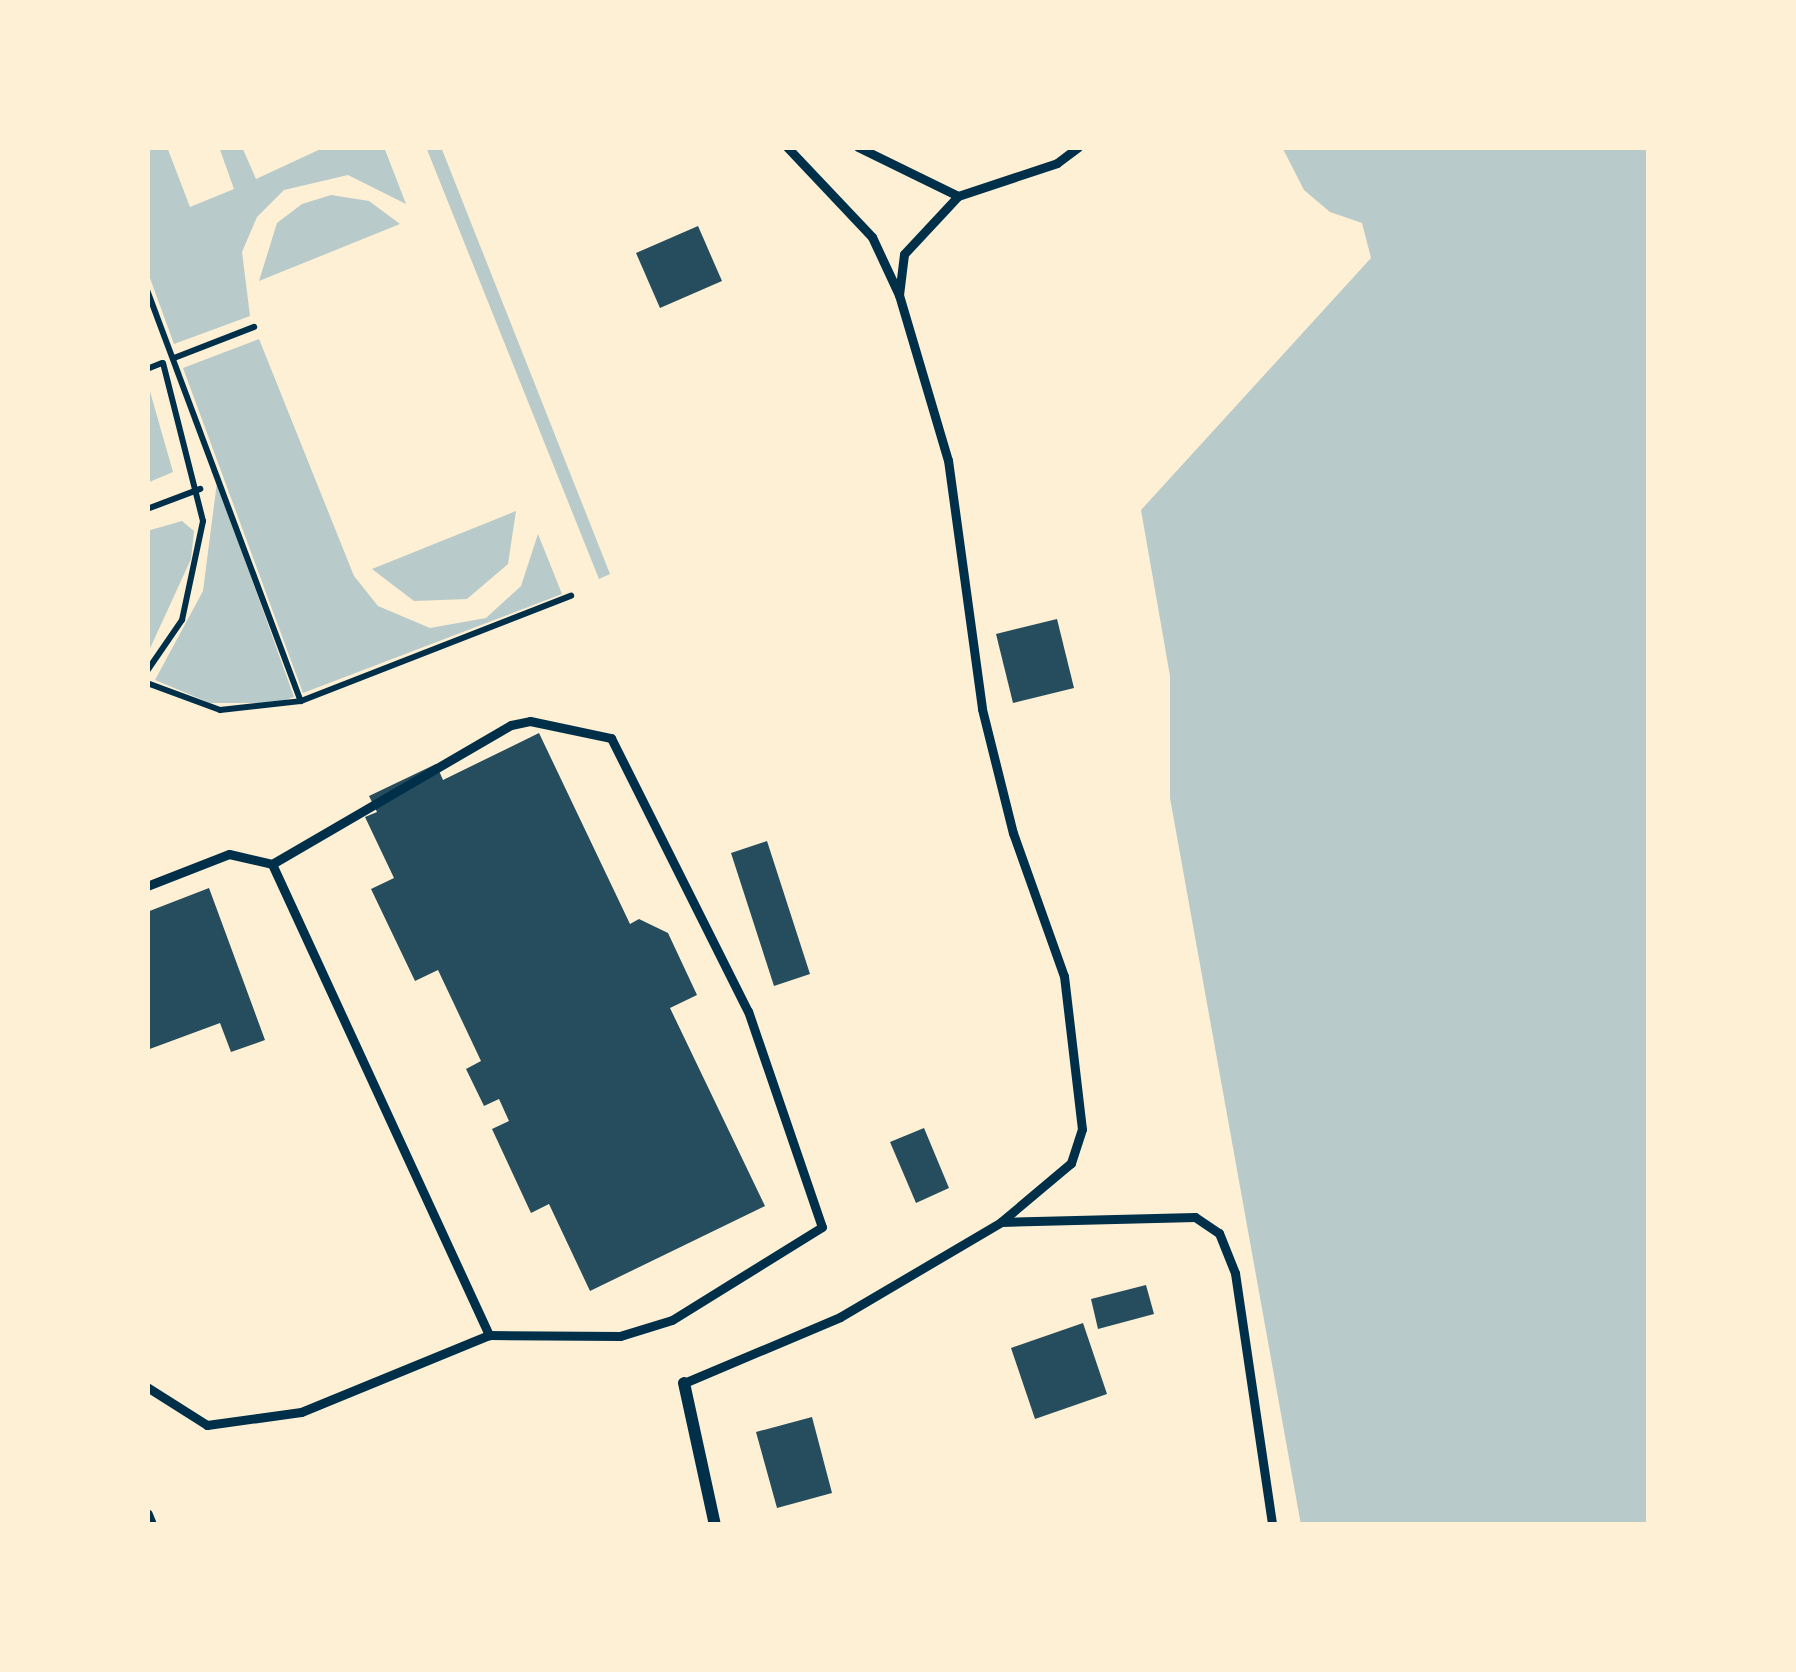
<!DOCTYPE html>
<style>
body{margin:0}
#map{position:relative;width:1796px;height:1672px;overflow:hidden;background:#fdf0d5;font-family:Helvetica,sans-serif}
div>[style]{position:absolute}
[style*='--x']{left:calc(var(--x)*1px);top:calc(var(--y)*1px);width:calc(var(--w)*1px);rotate:calc(var(--a)*1deg)}
.green>*{inset:0;background:#b9caca}
.building>*{inset:0;background:#264d5e}
.path>*{height:6px;margin:-3px;padding:0 3px;transform-origin:3px;border-radius:3px;background:#003049}
.service>*{height:9px;margin:-4.5px;padding:0 4.5px;transform-origin:4.5px;border-radius:4.5px;background:#003049}
.minor>*{height:12px;margin:-6px;padding:0 6px;transform-origin:6px;border-radius:6px;background:#003049}
span{translate:-50% -50%;white-space:nowrap;text-align:center;line-height:1.15;-webkit-text-stroke:10px #fdf0d5;paint-order:stroke}
.frame{position:absolute;inset:0;border:150px solid #fdf0d5;pointer-events:none}
</style>
<div id="map">
<div class="green">
<div style="clip-path:polygon(147px 147px,167px 147px,190px 207px,234px 189px,219px 147px,242px 147px,256px 179px,325px 147px,384px 147px,406px 204px,348px 175px,284px 190px,257px 217px,242px 252px,250px 316px,174px 344px,147px 270px)"></div>
<div style="clip-path:polygon(426px 147px,441px 147px,610px 574px,599px 579px)"></div>
<div style="clip-path:polygon(1282px 147px,1649px 147px,1649px 1525px,1301px 1525px,1170px 798px,1170px 676px,1141px 510px,1371px 258px,1362px 223px,1330px 212px,1304px 190px)"></div>
<div style="clip-path:polygon(331px 195px,369px 201px,400px 224px,259px 281px,277px 223px,302px 204px)"></div>
<div style="clip-path:polygon(259px 339px,354px 576px,378px 606px,430px 628px,486px 618px,521px 586px,538px 534px,562px 594px,303px 693px,183px 368px)"></div>
<div style="clip-path:polygon(147px 381px,173px 472px,147px 483px)"></div>
<div style="clip-path:polygon(217px 482px,294px 697px,276px 703px,210px 703px,155px 680px,203px 591px)"></div>
<div style="clip-path:polygon(516px 511px,508px 564px,467px 599px,414px 601px,372px 569px)"></div>
<div style="clip-path:polygon(182px 521px,194px 531px,191px 559px,147px 655px,147px 531px)"></div>
</div>
<div class="building">
<div style="clip-path:polygon(698px 226px,722px 281px,660px 308px,636px 253px)"></div>
<div style="clip-path:polygon(1057px 619px,1074px 688px,1013px 703px,996px 634px)"></div>
<div style="clip-path:polygon(539px 733px,630px 924px,639px 919px,668px 933px,697px 995px,670px 1008px,765px 1206px,590px 1291px,549px 1204px,531px 1213px,492px 1129px,509px 1121px,499px 1099px,484px 1106px,466px 1069px,481px 1061px,438px 970px,415px 981px,371px 889px,394px 878px,365px 817px,377px 812px,369px 796px,436px 764px,443px 780px)"></div>
<div style="clip-path:polygon(767px 841px,810px 974px,774px 986px,731px 853px)"></div>
<div style="clip-path:polygon(209px 888px,265px 1040px,231px 1052px,220px 1023px,147px 1050px,147px 912px)"></div>
<div style="clip-path:polygon(924px 1128px,949px 1188px,916px 1203px,890px 1142px)"></div>
<div style="clip-path:polygon(1146px 1285px,1154px 1314px,1098px 1329px,1091px 1299px)"></div>
<div style="clip-path:polygon(1083px 1323px,1107px 1394px,1035px 1419px,1011px 1348px)"></div>
<div style="clip-path:polygon(812px 1417px,832px 1493px,777px 1508px,756px 1432px)"></div>
</div>
<div class="path">
<div style="--x:147;--y:290;--w:439;--a:69.5"></div>
<div style="--x:301;--y:701;--w:290;--a:-21.3"></div>
<div style="--x:174;--y:358;--w:86;--a:-21.2"></div>
<div style="--x:147;--y:369;--w:16;--a:-22"></div>
<div style="--x:147;--y:509;--w:57;--a:-20.7"></div>
<div style="--x:147;--y:671;--w:62;--a:-55.5"></div>
<div style="--x:182;--y:620;--w:101;--a:-78"></div>
<div style="--x:203;--y:521;--w:163;--a:-104.2"></div>
<div style="--x:147;--y:683;--w:78;--a:20.3"></div>
<div style="--x:220;--y:710;--w:81;--a:-6.3"></div>
</div>
<div class="service">
<div style="--x:787;--y:147;--w:124;--a:46.6"></div>
<div style="--x:872;--y:237;--w:64;--a:65"></div>
<div style="--x:899;--y:295;--w:172;--a:73.5"></div>
<div style="--x:948;--y:460;--w:251;--a:82.2"></div>
<div style="--x:982;--y:709;--w:128;--a:76"></div>
<div style="--x:1013;--y:833;--w:152;--a:70.4"></div>
<div style="--x:1064;--y:976;--w:154;--a:83.3"></div>
<div style="--x:1082;--y:1129;--w:36;--a:108"></div>
<div style="--x:1071;--y:1163;--w:92;--a:139.9"></div>
<div style="--x:1001;--y:1222;--w:194;--a:-1.5"></div>
<div style="--x:1195;--y:1217;--w:29;--a:34"></div>
<div style="--x:1219;--y:1233;--w:43;--a:68.2"></div>
<div style="--x:1235;--y:1273;--w:255;--a:81.6"></div>
<div style="--x:858;--y:147;--w:111;--a:26.1"></div>
<div style="--x:899;--y:295;--w:41;--a:-83"></div>
<div style="--x:904;--y:254;--w:79;--a:-47"></div>
<div style="--x:958;--y:196;--w:104;--a:-18.4"></div>
<div style="--x:1057;--y:163;--w:26;--a:-37"></div>
<div style="--x:272;--y:864;--w:519;--a:65.26"></div>
<div style="--x:147;--y:886;--w:88;--a:-21.3"></div>
<div style="--x:229;--y:854;--w:44;--a:13.1"></div>
<div style="--x:272;--y:864;--w:276;--a:-30.2"></div>
<div style="--x:511;--y:725;--w:19;--a:-12"></div>
<div style="--x:530;--y:721;--w:83;--a:11.9"></div>
<div style="--x:611;--y:738;--w:305;--a:63.4"></div>
<div style="--x:748;--y:1011;--w:228;--a:71.1"></div>
<div style="--x:822;--y:1227;--w:176;--a:148.2"></div>
<div style="--x:672;--y:1320;--w:54;--a:162.9"></div>
<div style="--x:620;--y:1336;--w:131;--a:-179.6"></div>
<div style="--x:489;--y:1335;--w:203;--a:157.7"></div>
<div style="--x:301;--y:1412;--w:95;--a:172.1"></div>
<div style="--x:207;--y:1425;--w:71;--a:-147.7"></div>
<div style="--x:684;--y:1383;--w:169;--a:-22.9"></div>
<div style="--x:840;--y:1317;--w:187;--a:-30.5"></div>
</div>
<div class="minor">
<div style="--x:684;--y:1383;--w:145;--a:77.7"></div>
<div style="--x:147;--y:1515;--w:11;--a:68"></div>
</div>
<div class="frame"></div>
</div>
